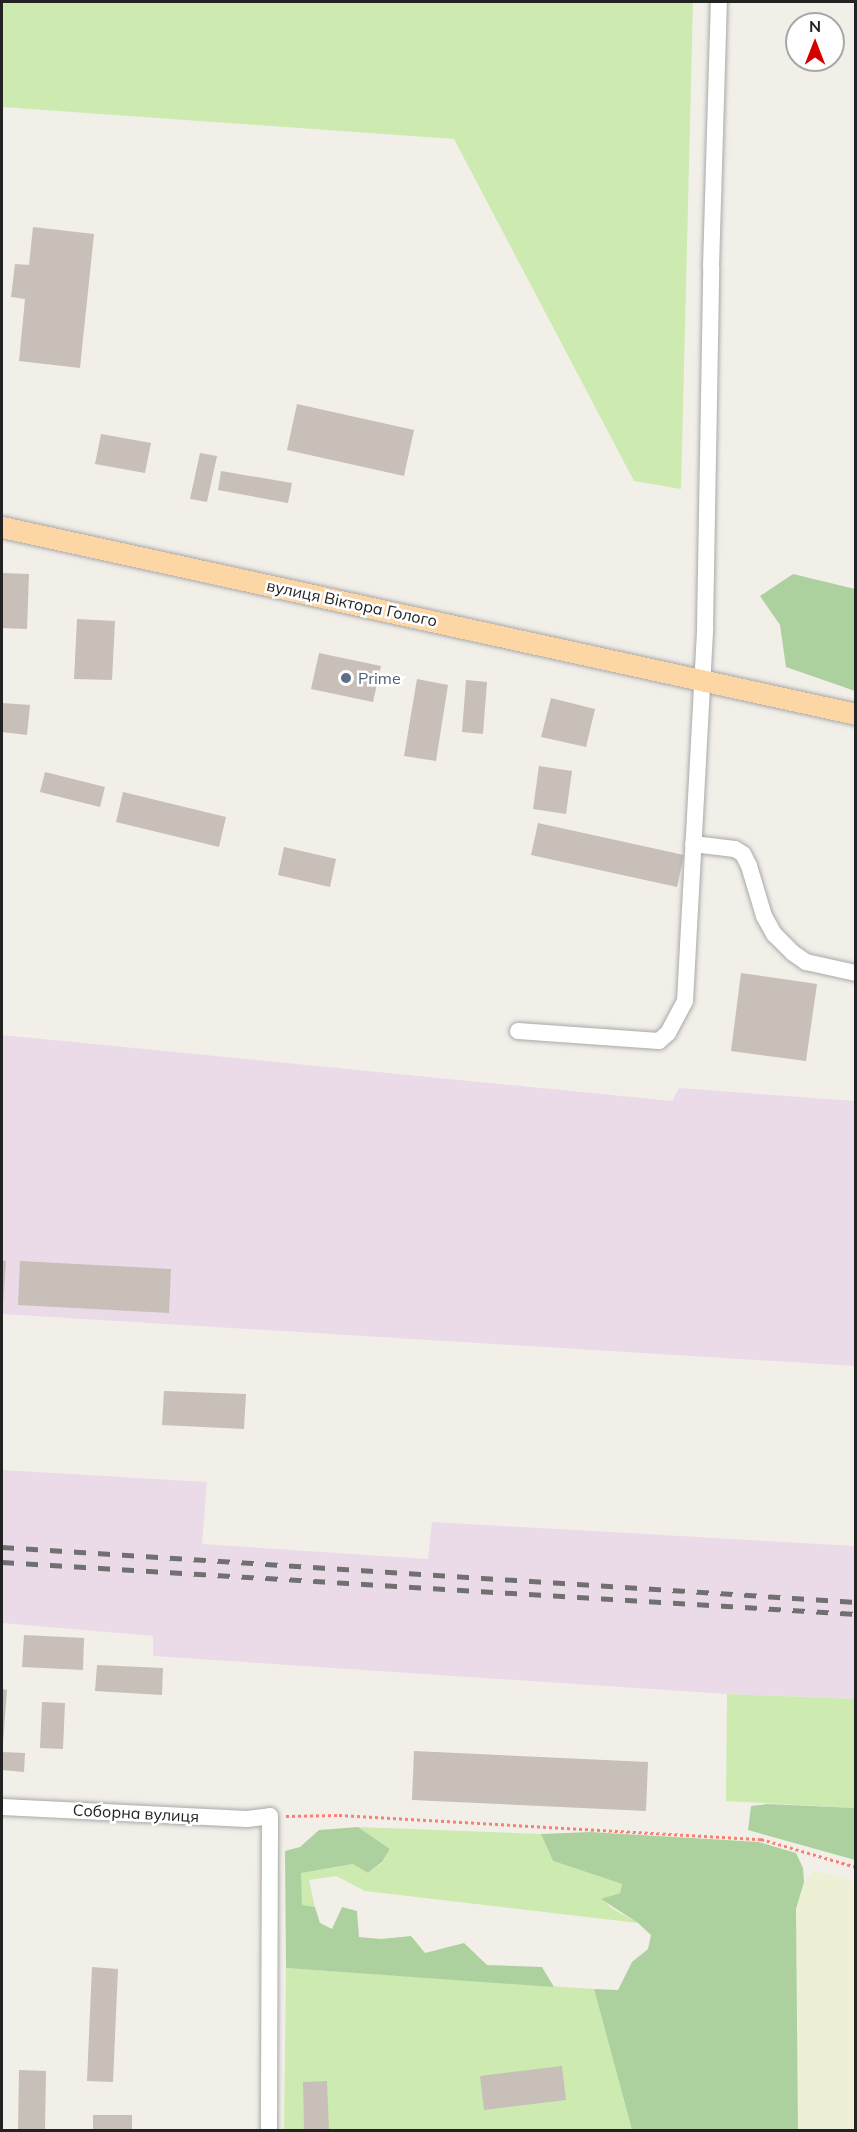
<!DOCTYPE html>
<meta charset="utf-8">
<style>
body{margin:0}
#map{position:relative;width:857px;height:2132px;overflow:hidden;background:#f2efe9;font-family:Mulish,sans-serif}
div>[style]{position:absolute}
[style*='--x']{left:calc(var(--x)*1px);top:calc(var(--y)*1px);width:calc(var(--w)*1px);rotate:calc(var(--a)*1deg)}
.industrial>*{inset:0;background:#ebdbe8}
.farmland>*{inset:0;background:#eef0d5}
.grass>*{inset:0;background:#cdebb0}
.forest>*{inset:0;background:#add19e}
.building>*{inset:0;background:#c7bfb8}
.path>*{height:3px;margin-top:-1.5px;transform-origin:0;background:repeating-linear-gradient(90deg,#fa8072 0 3px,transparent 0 6px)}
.roads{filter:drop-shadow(0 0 2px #a9a9a9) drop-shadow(0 0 2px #a9a9a9)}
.minor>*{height:16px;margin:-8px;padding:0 8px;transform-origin:8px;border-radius:8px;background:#fff}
.major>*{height:21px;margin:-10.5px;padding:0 10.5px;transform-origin:10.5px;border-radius:10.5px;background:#fcd6a4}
.rail>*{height:4.5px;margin-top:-2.25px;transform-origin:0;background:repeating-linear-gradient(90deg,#707070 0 12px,transparent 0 24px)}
.dots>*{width:16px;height:16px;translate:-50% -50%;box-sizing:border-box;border:3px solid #fff;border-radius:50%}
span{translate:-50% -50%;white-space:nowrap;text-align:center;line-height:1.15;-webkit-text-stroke:5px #fff;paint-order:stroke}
.street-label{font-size:16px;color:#222}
.service-label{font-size:16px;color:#4e5e75}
.left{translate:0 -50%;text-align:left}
.frame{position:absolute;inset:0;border:3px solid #222;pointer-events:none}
.north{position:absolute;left:785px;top:12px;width:60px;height:60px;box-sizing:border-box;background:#fff;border:2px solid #a7a7a7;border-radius:50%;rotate:0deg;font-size:16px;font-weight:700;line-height:24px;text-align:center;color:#222}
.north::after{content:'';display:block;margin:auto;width:21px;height:27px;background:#d40000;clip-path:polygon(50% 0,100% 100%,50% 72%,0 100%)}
</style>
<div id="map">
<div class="industrial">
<div style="clip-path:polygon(2px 1035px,672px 1101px,679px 1088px,855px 1101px,855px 1366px,2px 1314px)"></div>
<div style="clip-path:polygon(2px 1470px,207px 1482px,202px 1544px,428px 1559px,432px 1522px,855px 1546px,855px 1699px,727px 1694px,153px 1656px,153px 1636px,2px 1623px)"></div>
</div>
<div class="farmland">
<div style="clip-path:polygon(814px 1870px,855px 1882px,855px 2130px,798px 2130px,796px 1909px,804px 1882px)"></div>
</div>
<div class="grass">
<div style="clip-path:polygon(2px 2px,693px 2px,681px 489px,634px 481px,454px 139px,2px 107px)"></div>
<div style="clip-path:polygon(727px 1694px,855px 1699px,855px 1808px,726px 1801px)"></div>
<div style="clip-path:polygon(358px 1827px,541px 1834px,553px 1861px,622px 1884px,620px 1893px,602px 1899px,613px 1909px,638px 1923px,365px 1891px,336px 1876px,309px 1880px,315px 1907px,302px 1906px,300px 1873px,354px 1864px,368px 1873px,382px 1863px,390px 1849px)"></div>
<div style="clip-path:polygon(286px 1968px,594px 1989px,632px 2130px,284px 2130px)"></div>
</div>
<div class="forest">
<div style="clip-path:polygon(793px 574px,855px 589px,855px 691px,786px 667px,780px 625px,760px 596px)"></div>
<div style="clip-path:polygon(767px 1804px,855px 1808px,855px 1860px,748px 1830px,751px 1806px)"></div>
<div style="clip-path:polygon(358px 1827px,390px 1849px,382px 1862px,368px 1873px,353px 1864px,301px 1873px,302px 1905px,315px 1907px,320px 1923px,332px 1929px,342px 1907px,357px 1911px,359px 1937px,381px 1939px,411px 1936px,425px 1953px,464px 1943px,487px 1965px,542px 1967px,554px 1987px,286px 1968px,285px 1851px,300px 1847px,319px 1830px)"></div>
<div style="clip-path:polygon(590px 1832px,759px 1842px,796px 1853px,803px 1868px,804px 1882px,796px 1909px,798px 2130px,632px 2130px,594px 1989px,618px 1990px,632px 1962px,648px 1949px,651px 1935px,638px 1923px,601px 1899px,620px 1893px,622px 1884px,553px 1861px,541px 1834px)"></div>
</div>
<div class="building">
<div style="clip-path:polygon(33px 227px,94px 234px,80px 368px,19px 361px,25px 299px,11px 297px,15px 264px,29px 265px)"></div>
<div style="clip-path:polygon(297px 404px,414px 430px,404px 476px,287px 450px)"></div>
<div style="clip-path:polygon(101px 434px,151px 443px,145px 473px,95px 464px)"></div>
<div style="clip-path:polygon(200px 453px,217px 456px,207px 502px,190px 499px)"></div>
<div style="clip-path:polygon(221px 471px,292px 483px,288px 503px,218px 490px)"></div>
<div style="clip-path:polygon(2px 573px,29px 574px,27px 629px,2px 628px)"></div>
<div style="clip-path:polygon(77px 619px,115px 621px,112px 680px,74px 679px)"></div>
<div style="clip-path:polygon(319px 653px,381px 666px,373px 702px,311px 689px)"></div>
<div style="clip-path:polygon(417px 679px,448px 685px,436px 761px,404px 756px)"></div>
<div style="clip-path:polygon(466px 680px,487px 682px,483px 734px,462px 732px)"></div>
<div style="clip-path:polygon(551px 698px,595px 709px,586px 747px,541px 737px)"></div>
<div style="clip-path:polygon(2px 703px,30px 705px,27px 735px,2px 732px)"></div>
<div style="clip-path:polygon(539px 766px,572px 771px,566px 814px,533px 809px)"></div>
<div style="clip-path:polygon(45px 772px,105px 787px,100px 807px,40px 792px)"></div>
<div style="clip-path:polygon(123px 792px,226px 817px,219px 847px,116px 822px)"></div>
<div style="clip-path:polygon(538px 823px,684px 855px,677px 887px,531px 855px)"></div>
<div style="clip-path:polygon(284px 847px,336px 859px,330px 887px,278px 875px)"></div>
<div style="clip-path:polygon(741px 973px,817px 984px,806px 1061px,731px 1051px)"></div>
<div style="clip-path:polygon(2px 1260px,6px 1261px,3px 1307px,2px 1307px)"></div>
<div style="clip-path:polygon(20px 1261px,171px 1269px,169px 1313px,18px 1305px)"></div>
<div style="clip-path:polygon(164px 1391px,246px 1394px,244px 1429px,162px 1425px)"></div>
<div style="clip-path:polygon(24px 1635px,84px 1638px,83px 1670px,22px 1667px)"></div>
<div style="clip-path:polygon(97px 1665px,163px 1668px,162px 1695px,95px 1691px)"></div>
<div style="clip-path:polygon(2px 1689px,7px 1690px,3px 1743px,2px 1743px)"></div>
<div style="clip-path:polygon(42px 1702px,65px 1703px,63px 1749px,40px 1748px)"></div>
<div style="clip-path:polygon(414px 1751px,648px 1762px,646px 1811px,412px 1800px)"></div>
<div style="clip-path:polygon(2px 1752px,25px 1753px,24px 1772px,2px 1770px)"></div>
<div style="clip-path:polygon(92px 1967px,118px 1969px,113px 2082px,87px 2081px)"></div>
<div style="clip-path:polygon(562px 2066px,566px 2100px,484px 2110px,480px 2076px)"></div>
<div style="clip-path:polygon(19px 2070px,46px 2071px,45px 2130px,18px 2130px)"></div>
<div style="clip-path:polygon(327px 2081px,329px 2130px,304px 2130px,303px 2082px)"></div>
<div style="clip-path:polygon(93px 2115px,132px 2115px,132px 2130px,93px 2130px)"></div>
</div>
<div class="path">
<div style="--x:286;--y:1816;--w:53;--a:-1.1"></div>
<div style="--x:339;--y:1815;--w:423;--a:3.3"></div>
<div style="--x:761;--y:1839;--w:99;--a:16.4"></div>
</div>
<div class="roads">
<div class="minor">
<div style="--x:693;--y:844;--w:42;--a:6.8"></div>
<div style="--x:735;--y:849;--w:9;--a:32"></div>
<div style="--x:743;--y:854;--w:13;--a:63"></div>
<div style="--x:749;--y:866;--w:52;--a:73.3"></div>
<div style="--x:764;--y:916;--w:21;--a:61"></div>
<div style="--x:774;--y:934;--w:27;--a:45"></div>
<div style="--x:793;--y:953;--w:16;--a:35"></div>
<div style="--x:806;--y:962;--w:51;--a:12.4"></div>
<div style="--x:518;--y:1031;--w:141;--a:4.1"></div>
<div style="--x:659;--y:1041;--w:12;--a:-42"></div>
<div style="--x:668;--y:1033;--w:36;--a:-62"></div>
<div style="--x:685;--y:1001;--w:374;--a:-86.9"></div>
<div style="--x:705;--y:628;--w:361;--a:-89"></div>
<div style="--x:711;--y:267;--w:265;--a:-88.3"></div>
<div style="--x:2;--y:1807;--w:245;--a:2.8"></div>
<div style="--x:247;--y:1819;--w:23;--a:-7"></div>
<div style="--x:270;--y:1816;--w:314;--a:90.2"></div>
</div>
<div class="major">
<div style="--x:2;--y:527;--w:874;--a:12.35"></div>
</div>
</div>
<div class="rail">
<div style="--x:2;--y:1547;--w:856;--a:3.68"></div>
<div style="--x:2;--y:1562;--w:856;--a:3.48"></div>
</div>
<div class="dots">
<div style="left:346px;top:678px;background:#5c6f8a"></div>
</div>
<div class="street-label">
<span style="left:352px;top:603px;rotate:12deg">вулиця Віктора Голого</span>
<span style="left:136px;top:1813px;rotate:3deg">Соборна вулиця</span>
</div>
<div class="service-label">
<span class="left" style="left:358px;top:678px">Prime</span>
</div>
<div class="frame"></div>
<div class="north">N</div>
</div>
